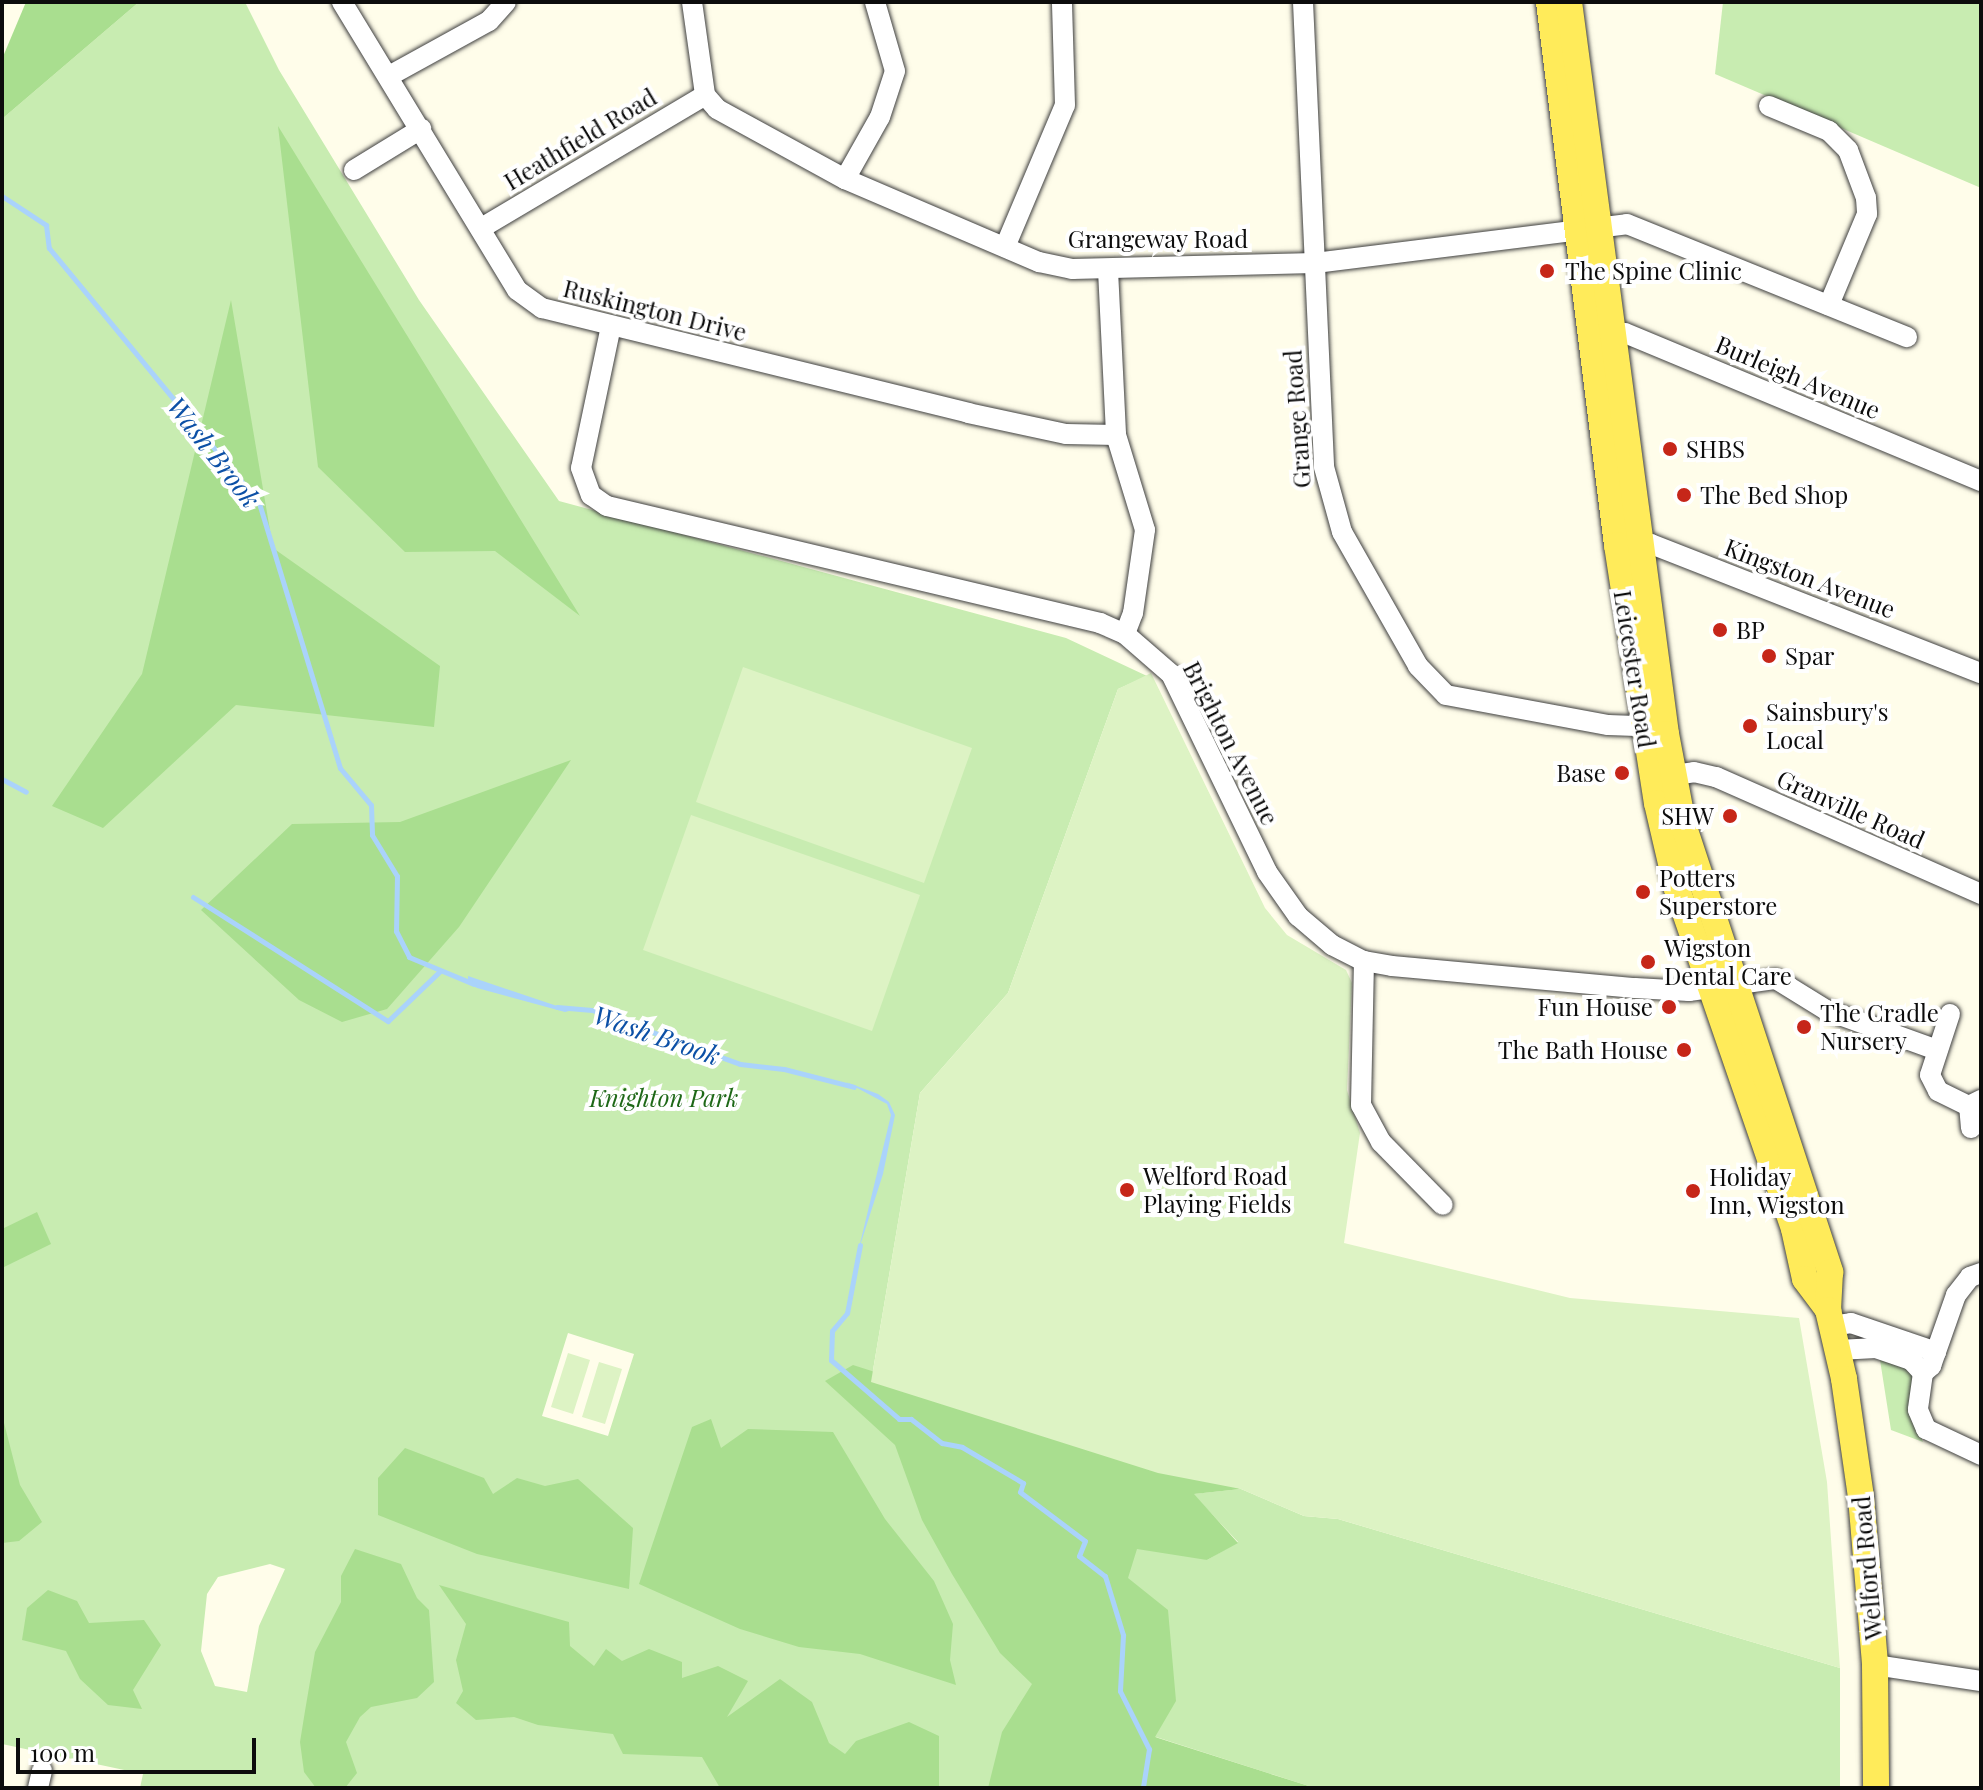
<!DOCTYPE html>
<style>
body{margin:0}
#map{position:relative;width:1983px;height:1790px;overflow:hidden;background:#fffdea;font-family:"Playfair Display",serif}
div>[style]{position:absolute}
[style*='--x']{left:calc(var(--x)*1px);top:calc(var(--y)*1px);width:calc(var(--w)*1px);rotate:calc(var(--a)*1deg)}
.green>*{inset:0;background:#c8ecb1}
.forest>*{inset:0;background:#a9de8f}
.pitch>*{inset:0;background:#ddf3c4}
.water>*{inset:0;background:#aad3fb}
.stream>*{height:5px;margin:-2.5px;padding:0 2.5px;transform-origin:2.5px;border-radius:2.5px;background:#aad3fb}
.roads{filter:drop-shadow(0 0 2px #3f3f3f) drop-shadow(0 0 2px #3f3f3f)}
.minor>*{height:20px;margin:-10px;padding:0 10px;transform-origin:10px;border-radius:10px;background:#fff}
.major>*{height:26px;margin:-13px;padding:0 13px;transform-origin:13px;border-radius:13px;background:#ffeb5a}
.dots>*{width:22px;height:22px;translate:-50% -50%;box-sizing:border-box;border:4px solid #fff;border-radius:50%}
span{translate:-50% -50%;white-space:nowrap;text-align:center;line-height:1.15;-webkit-text-stroke:8px #fff;paint-order:stroke}
.street-label{font-size:24px;color:#0c0c0c}
.poi-label{font-size:24px;color:#0c0c0c}
.left{translate:0 -50%;text-align:left}
.right{translate:-100% -50%;text-align:right}
.park-label{font-size:24px;color:#1e6817;font-style:italic}
.water-label{font-size:26px;color:#0c50a6;font-style:italic}
.frame{position:absolute;inset:0;border:4px solid #0c0c0c;pointer-events:none}
.scale{position:absolute;left:16px;top:1738px;width:240px;height:36px;box-sizing:border-box;border:4px solid #0c0c0c;border-top:0;padding-left:10px;font-size:24px;line-height:28px;white-space:nowrap;color:#0c0c0c;-webkit-text-stroke:6px #fff;paint-order:stroke}
</style>
<div id="map">
<div class="green">
<div style="clip-path:polygon(evenodd,139px 2px,245px 2px,279px 70px,419px 300px,559px 501px,1066px 638px,1147px 676px,1118px 689px,1008px 993px,920px 1093px,871px 1382px,1207px 1560px,1238px 1542px,1193px 1494px,1241px 1489px,1304px 1516px,1338px 1519px,1840px 1668px,1840px 1788px,1315px 1788px,1156px 1737px,1182px 1788px,140px 1788px,143px 1774px,2px 1744px,2px 119px,139px 2px,568px 1333px,634px 1354px,608px 1436px,542px 1416px,568px 1333px,139px 2px,270px 1564px,285px 1569px,259px 1626px,247px 1692px,215px 1686px,201px 1651px,207px 1594px,218px 1577px,270px 1564px)"></div>
<div style="clip-path:polygon(1723px 2px,1981px 2px,1981px 188px,1715px 74px)"></div>
<div style="clip-path:polygon(1880px 1360px,1898px 1363px,1913px 1374px,1909px 1408px,1923px 1442px,1891px 1430px)"></div>
</div>
<div class="forest">
<div style="clip-path:polygon(26px 2px,139px 2px,2px 119px,2px 59px)"></div>
<div style="clip-path:polygon(278px 126px,580px 616px,495px 551px,405px 552px,318px 467px)"></div>
<div style="clip-path:polygon(231px 300px,273px 548px,440px 666px,434px 727px,236px 705px,103px 828px,52px 806px,142px 674px)"></div>
<div style="clip-path:polygon(571px 760px,459px 927px,387px 1009px,342px 1022px,299px 1000px,201px 910px,292px 824px,400px 822px)"></div>
<div style="clip-path:polygon(37px 1212px,51px 1244px,2px 1268px,2px 1229px)"></div>
<div style="clip-path:polygon(853px 1365px,1241px 1489px,1194px 1494px,1238px 1543px,1207px 1560px,1137px 1549px,1128px 1578px,1168px 1610px,1176px 1701px,1155px 1737px,1315px 1788px,988px 1788px,1002px 1732px,1032px 1684px,1000px 1653px,952px 1574px,922px 1520px,895px 1445px,825px 1381px)"></div>
<div style="clip-path:polygon(2px 1415px,20px 1485px,42px 1522px,19px 1541px,2px 1543px)"></div>
<div style="clip-path:polygon(711px 1419px,721px 1448px,748px 1429px,833px 1432px,885px 1519px,934px 1581px,953px 1624px,950px 1660px,956px 1685px,860px 1654px,799px 1647px,740px 1629px,639px 1584px,692px 1427px)"></div>
<div style="clip-path:polygon(405px 1448px,484px 1478px,493px 1494px,517px 1478px,545px 1486px,578px 1479px,633px 1528px,629px 1589px,477px 1554px,378px 1515px,378px 1478px)"></div>
<div style="clip-path:polygon(355px 1549px,401px 1564px,417px 1598px,429px 1610px,434px 1682px,417px 1698px,371px 1707px,360px 1717px,346px 1742px,357px 1773px,345px 1788px,316px 1788px,304px 1772px,300px 1742px,305px 1711px,315px 1652px,341px 1602px,341px 1576px)"></div>
<div style="clip-path:polygon(439px 1585px,569px 1622px,570px 1646px,594px 1666px,606px 1649px,622px 1661px,649px 1649px,682px 1662px,682px 1678px,718px 1666px,748px 1681px,727px 1717px,780px 1679px,812px 1702px,829px 1743px,845px 1754px,856px 1741px,909px 1722px,939px 1736px,939px 1787px,720px 1788px,702px 1757px,623px 1754px,613px 1734px,538px 1725px,514px 1717px,476px 1720px,456px 1703px,463px 1691px,456px 1660px,466px 1624px)"></div>
<div style="clip-path:polygon(48px 1590px,77px 1601px,89px 1623px,144px 1620px,161px 1645px,133px 1690px,142px 1709px,108px 1705px,80px 1679px,66px 1651px,22px 1640px,27px 1608px)"></div>
</div>
<div class="pitch">
<div style="clip-path:polygon(743px 667px,972px 748px,924px 883px,696px 802px)"></div>
<div style="clip-path:polygon(1151px 673px,1265px 908px,1287px 935px,1346px 970px,1352px 983px,1347px 1090px,1360px 1133px,1344px 1243px,1570px 1298px,1799px 1318px,1827px 1482px,1840px 1668px,1338px 1519px,1304px 1516px,1241px 1489px,1158px 1473px,871px 1382px,920px 1093px,1008px 993px,1118px 689px)"></div>
<div style="clip-path:polygon(691px 815px,920px 895px,872px 1031px,643px 950px)"></div>
<div style="clip-path:polygon(568px 1353px,590px 1360px,573px 1414px,551px 1407px)"></div>
<div style="clip-path:polygon(599px 1362px,622px 1369px,605px 1424px,582px 1417px)"></div>
</div>
<div class="water">
<div style="clip-path:polygon(468px 976px,563px 1008px,577px 1009px,565px 1012px,477px 988px,468px 983px)"></div>
<div style="clip-path:polygon(846px 1082px,878px 1094px,889px 1102px,895px 1115px,883px 1174px,858px 1252px,891px 1115px,887px 1104px)"></div>
</div>
<div class="stream">
<div style="--x:2;--y:196;--w:53;--a:33.4"></div>
<div style="--x:46;--y:225;--w:23;--a:83"></div>
<div style="--x:49;--y:248;--w:330;--a:50.5"></div>
<div style="--x:259;--y:503;--w:277;--a:73"></div>
<div style="--x:340;--y:768;--w:48;--a:50"></div>
<div style="--x:371;--y:805;--w:30;--a:88"></div>
<div style="--x:372;--y:835;--w:48;--a:58.6"></div>
<div style="--x:397;--y:876;--w:55;--a:91"></div>
<div style="--x:396;--y:931;--w:29;--a:63"></div>
<div style="--x:409;--y:957;--w:70;--a:22.6"></div>
<div style="--x:2;--y:779;--w:27;--a:28"></div>
<div style="--x:193;--y:897;--w:231;--a:32.5"></div>
<div style="--x:388;--y:1021;--w:72;--a:-43.9"></div>
<div style="--x:557;--y:1007;--w:35;--a:5"></div>
<div style="--x:592;--y:1010;--w:158;--a:20"></div>
<div style="--x:740;--y:1064;--w:44;--a:6.5"></div>
<div style="--x:784;--y:1069;--w:72;--a:14.4"></div>
<div style="--x:860;--y:1245;--w:69;--a:100.8"></div>
<div style="--x:847;--y:1313;--w:23;--a:130"></div>
<div style="--x:832;--y:1331;--w:29;--a:92"></div>
<div style="--x:831;--y:1360;--w:90;--a:40.9"></div>
<div style="--x:899;--y:1419;--w:12;--a:0"></div>
<div style="--x:911;--y:1419;--w:39;--a:38"></div>
<div style="--x:942;--y:1443;--w:20;--a:11"></div>
<div style="--x:962;--y:1447;--w:71;--a:30.5"></div>
<div style="--x:1023;--y:1483;--w:9;--a:108"></div>
<div style="--x:1020;--y:1492;--w:81;--a:37"></div>
<div style="--x:1085;--y:1541;--w:16;--a:112"></div>
<div style="--x:1079;--y:1556;--w:33;--a:38"></div>
<div style="--x:1105;--y:1576;--w:62;--a:73"></div>
<div style="--x:1123;--y:1635;--w:56;--a:93.1"></div>
<div style="--x:1120;--y:1691;--w:65;--a:63.4"></div>
<div style="--x:1149;--y:1749;--w:39;--a:99"></div>
</div>
<div class="roads">
<div class="minor">
<div style="--x:342;--y:2;--w:337;--a:58.7"></div>
<div style="--x:517;--y:290;--w:31;--a:36"></div>
<div style="--x:542;--y:308;--w:439;--a:13.8"></div>
<div style="--x:968;--y:413;--w:100;--a:12.1"></div>
<div style="--x:1066;--y:434;--w:50;--a:1.1"></div>
<div style="--x:692;--y:2;--w:94;--a:82"></div>
<div style="--x:1303;--y:2;--w:465;--a:87.4"></div>
<div style="--x:1324;--y:467;--w:67;--a:74.5"></div>
<div style="--x:1342;--y:532;--w:154;--a:60.4"></div>
<div style="--x:1418;--y:666;--w:40;--a:46"></div>
<div style="--x:1446;--y:695;--w:165;--a:10.5"></div>
<div style="--x:1608;--y:725;--w:35;--a:2"></div>
<div style="--x:389;--y:76;--w:114;--a:-28.8"></div>
<div style="--x:489;--y:21;--w:25;--a:-48"></div>
<div style="--x:705;--y:95;--w:18;--a:49"></div>
<div style="--x:717;--y:109;--w:146;--a:28.7"></div>
<div style="--x:845;--y:179;--w:211;--a:23.2"></div>
<div style="--x:1039;--y:262;--w:34;--a:12"></div>
<div style="--x:1072;--y:269;--w:243;--a:-1.4"></div>
<div style="--x:1315;--y:263;--w:314;--a:-7.1"></div>
<div style="--x:1627;--y:224;--w:302;--a:22"></div>
<div style="--x:1769;--y:106;--w:65;--a:22.6"></div>
<div style="--x:1829;--y:131;--w:27;--a:45"></div>
<div style="--x:1848;--y:150;--w:51;--a:69.4"></div>
<div style="--x:1866;--y:198;--w:16;--a:86"></div>
<div style="--x:1867;--y:214;--w:99;--a:112.7"></div>
<div style="--x:354;--y:170;--w:79;--a:-31.5"></div>
<div style="--x:845;--y:179;--w:71;--a:-60.6"></div>
<div style="--x:880;--y:117;--w:48;--a:-71.9"></div>
<div style="--x:895;--y:71;--w:72;--a:-106.2"></div>
<div style="--x:483;--y:227;--w:258;--a:-30.7"></div>
<div style="--x:1005;--y:247;--w:154;--a:-67.1"></div>
<div style="--x:1065;--y:105;--w:103;--a:-91.7"></div>
<div style="--x:1108;--y:270;--w:165;--a:87.2"></div>
<div style="--x:1116;--y:435;--w:99;--a:73"></div>
<div style="--x:1145;--y:530;--w:84;--a:98.2"></div>
<div style="--x:1133;--y:613;--w:22;--a:111"></div>
<div style="--x:611;--y:326;--w:145;--a:101.9"></div>
<div style="--x:581;--y:468;--w:29;--a:70"></div>
<div style="--x:591;--y:495;--w:19;--a:35"></div>
<div style="--x:607;--y:506;--w:507;--a:13.35"></div>
<div style="--x:1100;--y:623;--w:27;--a:24"></div>
<div style="--x:1125;--y:634;--w:61;--a:41"></div>
<div style="--x:1171;--y:674;--w:220;--a:64.1"></div>
<div style="--x:1267;--y:872;--w:54;--a:54.8"></div>
<div style="--x:1298;--y:916;--w:45;--a:40.5"></div>
<div style="--x:1332;--y:945;--w:36;--a:27"></div>
<div style="--x:1364;--y:961;--w:28;--a:10"></div>
<div style="--x:1392;--y:966;--w:244;--a:5.2"></div>
<div style="--x:1635;--y:988;--w:54;--a:3.2"></div>
<div style="--x:1689;--y:991;--w:88;--a:-7.9"></div>
<div style="--x:1776;--y:979;--w:59;--a:31.8"></div>
<div style="--x:1826;--y:1010;--w:118;--a:19.8"></div>
<div style="--x:1599;--y:335;--w:26;--a:-4"></div>
<div style="--x:1625;--y:333;--w:386;--a:22.6"></div>
<div style="--x:1629;--y:544;--w:22;--a:0"></div>
<div style="--x:1651;--y:544;--w:354;--a:21.4"></div>
<div style="--x:1660;--y:777;--w:34;--a:-8"></div>
<div style="--x:1694;--y:772;--w:23;--a:13"></div>
<div style="--x:1716;--y:777;--w:290;--a:23.8"></div>
<div style="--x:1364;--y:961;--w:144;--a:91.2"></div>
<div style="--x:1361;--y:1105;--w:42;--a:61.6"></div>
<div style="--x:1381;--y:1142;--w:88;--a:45.5"></div>
<div style="--x:1950;--y:1014;--w:64;--a:108.2"></div>
<div style="--x:1930;--y:1075;--w:18;--a:63"></div>
<div style="--x:1938;--y:1091;--w:34;--a:26"></div>
<div style="--x:1971;--y:1128;--w:22;--a:-95"></div>
<div style="--x:1969;--y:1106;--w:13;--a:-27"></div>
<div style="--x:1832;--y:1326;--w:19;--a:-9"></div>
<div style="--x:1851;--y:1323;--w:90;--a:18.8"></div>
<div style="--x:1838;--y:1350;--w:38;--a:-3"></div>
<div style="--x:1876;--y:1348;--w:37;--a:19"></div>
<div style="--x:1911;--y:1360;--w:18;--a:47"></div>
<div style="--x:1923;--y:1373;--w:37;--a:98"></div>
<div style="--x:1918;--y:1410;--w:21;--a:67"></div>
<div style="--x:1926;--y:1429;--w:61;--a:25.3"></div>
<div style="--x:1923;--y:1373;--w:11;--a:-41"></div>
<div style="--x:1931;--y:1366;--w:75;--a:-70.6"></div>
<div style="--x:1956;--y:1295;--w:23;--a:-52"></div>
<div style="--x:1970;--y:1277;--w:12;--a:-20"></div>
<div style="--x:1875;--y:1665;--w:107;--a:8.6"></div>
<div style="--x:38;--y:1788;--w:18;--a:-77"></div>
</div>
<div class="major">
<div style="--x:1549;--y:2;--w:547;--a:82.86"></div>
<div style="--x:1617;--y:545;--w:261;--a:81.2"></div>
<div style="--x:1657;--y:803;--w:88;--a:76.9"></div>
<div style="--x:1677;--y:889;--w:360;--a:71"></div>
<div style="--x:1794;--y:1229;--w:51;--a:77.6"></div>
<div style="--x:1805;--y:1279;--w:39;--a:53"></div>
<div style="--x:1569;--y:2;--w:738;--a:82.45"></div>
<div style="--x:1666;--y:734;--w:92;--a:79.3"></div>
<div style="--x:1683;--y:824;--w:472;--a:71.8"></div>
<div style="--x:1830;--y:1272;--w:38;--a:93"></div>
<div style="--x:1828;--y:1310;--w:71;--a:76.9"></div>
<div style="--x:1844;--y:1379;--w:119;--a:81.8"></div>
<div style="--x:1861;--y:1497;--w:169;--a:85.2"></div>
<div style="--x:1875;--y:1665;--w:123;--a:89.5"></div>
</div>
</div>
<div class="dots">
<div style="left:1547px;top:271px;background:#c62619"></div>
<div style="left:1670px;top:449px;background:#c62619"></div>
<div style="left:1684px;top:495px;background:#c62619"></div>
<div style="left:1720px;top:630px;background:#c62619"></div>
<div style="left:1769px;top:656px;background:#c62619"></div>
<div style="left:1750px;top:726px;background:#c62619"></div>
<div style="left:1622px;top:773px;background:#c62619"></div>
<div style="left:1730px;top:816px;background:#c62619"></div>
<div style="left:1643px;top:892px;background:#c62619"></div>
<div style="left:1648px;top:962px;background:#c62619"></div>
<div style="left:1669px;top:1007px;background:#c62619"></div>
<div style="left:1804px;top:1027px;background:#c62619"></div>
<div style="left:1684px;top:1050px;background:#c62619"></div>
<div style="left:1127px;top:1190px;background:#c62619"></div>
<div style="left:1693px;top:1191px;background:#c62619"></div>
</div>
<div class="street-label">
<span style="left:580px;top:139px;rotate:-31deg">Heathfield Road</span>
<span style="left:1158px;top:239px">Grangeway Road</span>
<span style="left:655px;top:310px;rotate:14deg">Ruskington Drive</span>
<span style="left:1798px;top:377px;rotate:23deg">Burleigh Avenue</span>
<span style="left:1297px;top:419px;rotate:-94deg">Grange Road</span>
<span style="left:1810px;top:578px;rotate:21deg">Kingston Avenue</span>
<span style="left:1635px;top:669px;rotate:81deg">Leicester Road</span>
<span style="left:1231px;top:743px;rotate:63deg">Brighton Avenue</span>
<span style="left:1851px;top:809px;rotate:24deg">Granville Road</span>
<span style="left:1867px;top:1568px;rotate:-95deg">Welford Road</span>
</div>
<div class="poi-label">
<span class="left" style="left:1565px;top:271px">The Spine Clinic</span>
<span class="left" style="left:1686px;top:449px">SHBS</span>
<span class="left" style="left:1700px;top:495px">The Bed Shop</span>
<span class="left" style="left:1736px;top:630px">BP</span>
<span class="left" style="left:1785px;top:656px">Spar</span>
<span class="left" style="left:1766px;top:726px">Sainsbury's<br>Local</span>
<span class="right" style="left:1606px;top:773px">Base</span>
<span class="right" style="left:1714px;top:816px">SHW</span>
<span class="left" style="left:1659px;top:892px">Potters<br>Superstore</span>
<span class="left" style="left:1664px;top:962px">Wigston<br>Dental Care</span>
<span class="right" style="left:1653px;top:1007px">Fun House</span>
<span class="left" style="left:1820px;top:1027px">The Cradle<br>Nursery</span>
<span class="right" style="left:1668px;top:1050px">The Bath House</span>
<span class="left" style="left:1143px;top:1190px">Welford Road<br>Playing Fields</span>
<span class="left" style="left:1709px;top:1191px">Holiday<br>Inn, Wigston</span>
</div>
<div class="park-label">
<span style="left:664px;top:1098px">Knighton Park</span>
</div>
<div class="water-label">
<span style="left:214px;top:452px;rotate:52deg">Wash Brook</span>
<span style="left:657px;top:1035px;rotate:19deg">Wash Brook</span>
</div>
<div class="frame"></div>
<div class="scale">100 m</div>
</div>
